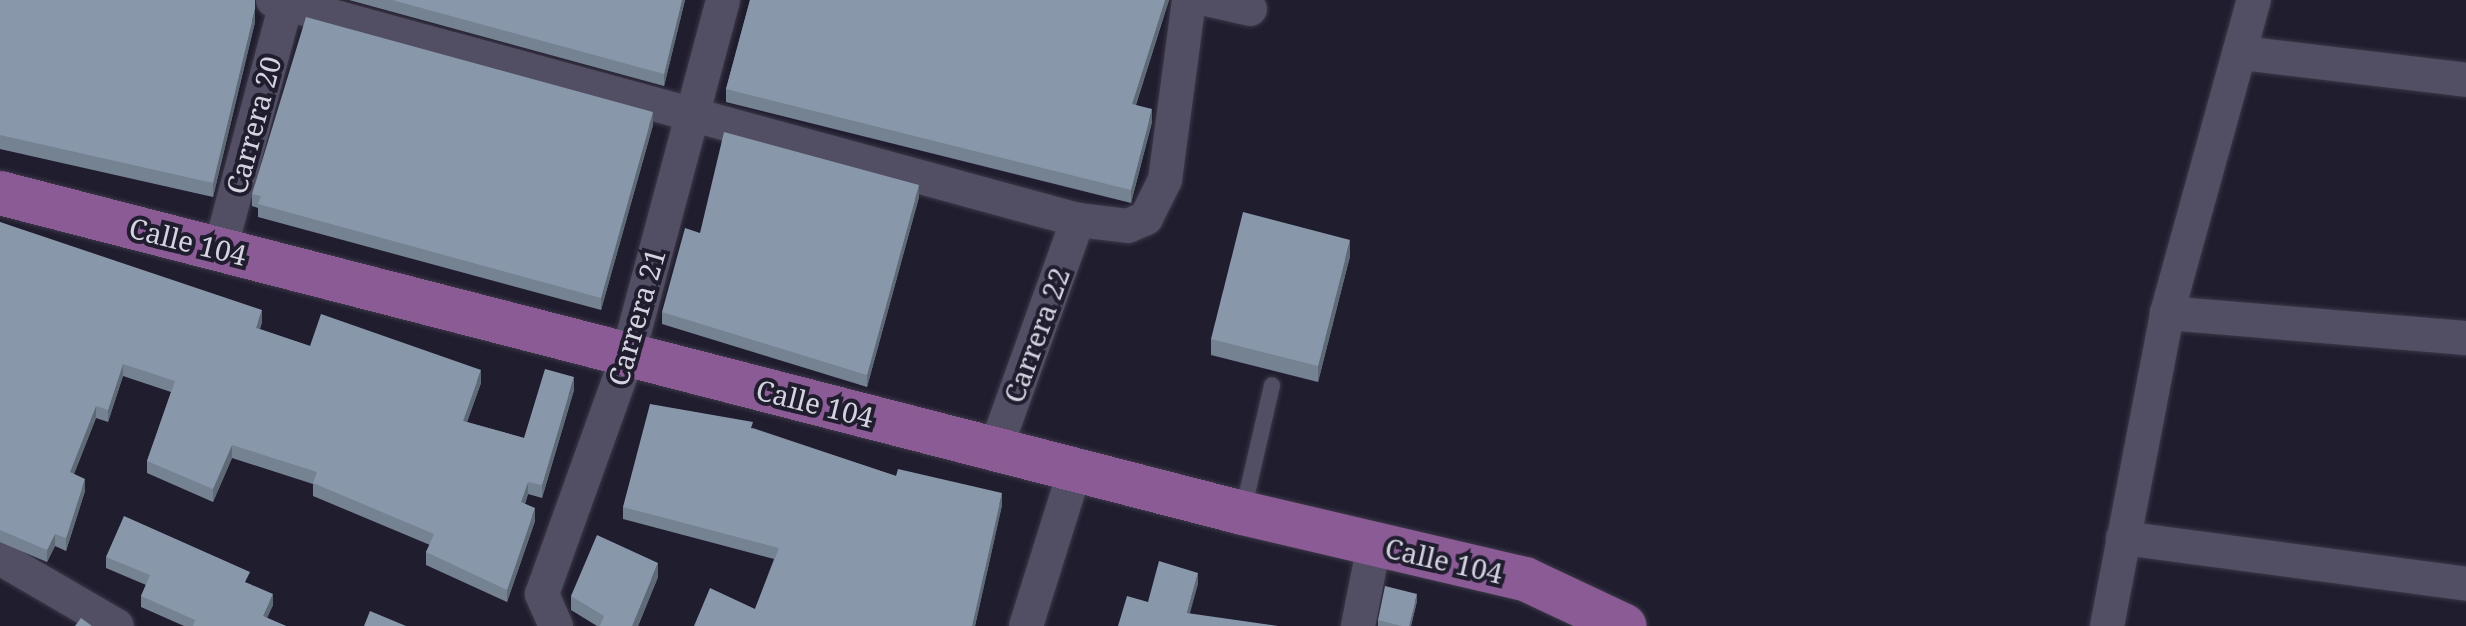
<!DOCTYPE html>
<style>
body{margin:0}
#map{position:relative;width:2466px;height:626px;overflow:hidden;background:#201d2f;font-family:"Noto Serif",serif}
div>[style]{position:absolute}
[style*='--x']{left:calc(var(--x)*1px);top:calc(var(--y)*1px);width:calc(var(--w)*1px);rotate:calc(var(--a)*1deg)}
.roads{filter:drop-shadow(0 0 2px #3b3847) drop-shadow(0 0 2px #3b3847)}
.lane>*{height:16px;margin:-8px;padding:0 8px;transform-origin:8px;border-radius:8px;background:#524f64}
.street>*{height:34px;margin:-17px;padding:0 17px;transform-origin:17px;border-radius:17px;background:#524f64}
.primary>*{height:44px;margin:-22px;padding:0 22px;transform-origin:22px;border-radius:22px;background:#8b5b95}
.wall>*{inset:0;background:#758292}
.shaded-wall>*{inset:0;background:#5f6a77}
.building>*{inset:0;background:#8897aa}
span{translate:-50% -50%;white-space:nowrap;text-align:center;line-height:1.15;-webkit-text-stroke:8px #201d2f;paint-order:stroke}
.street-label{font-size:28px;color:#d5d3e0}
</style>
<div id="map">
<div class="roads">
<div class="lane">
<div style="--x:1243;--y:511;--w:129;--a:-77"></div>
</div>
<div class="street">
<div style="--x:273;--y:0;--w:835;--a:15.29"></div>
<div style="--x:1078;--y:220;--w:50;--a:6.8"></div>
<div style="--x:1128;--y:226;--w:20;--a:-24"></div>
<div style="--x:1146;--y:218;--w:42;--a:-63.4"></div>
<div style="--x:1165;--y:180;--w:182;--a:-82.4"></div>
<div style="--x:1210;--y:0;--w:41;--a:12.7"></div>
<div style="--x:2241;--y:53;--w:227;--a:6.8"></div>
<div style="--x:220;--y:250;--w:259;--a:-75"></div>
<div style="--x:2167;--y:313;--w:300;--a:4.8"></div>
<div style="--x:995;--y:450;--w:245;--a:-70.2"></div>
<div style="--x:2123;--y:538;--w:346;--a:7.6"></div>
<div style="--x:0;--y:558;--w:135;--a:30.2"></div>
<div style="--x:556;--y:626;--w:35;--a:-114"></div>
<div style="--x:542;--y:594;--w:254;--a:-70.2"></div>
<div style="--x:628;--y:355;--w:367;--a:-75"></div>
<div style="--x:1026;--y:626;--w:164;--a:-72.6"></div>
<div style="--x:1358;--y:626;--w:83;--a:-78.8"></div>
<div style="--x:2107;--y:626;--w:319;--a:-79.1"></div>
<div style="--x:2167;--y:313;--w:325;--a:-74.5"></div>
</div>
<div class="primary">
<div style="--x:0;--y:193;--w:1284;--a:14.44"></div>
<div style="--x:1243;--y:513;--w:290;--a:13.2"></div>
<div style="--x:1525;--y:579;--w:110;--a:25.2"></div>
</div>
</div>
<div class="wall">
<div style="clip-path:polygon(0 0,255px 22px,213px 197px,0 149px)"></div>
<div style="clip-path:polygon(349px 0,685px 0,664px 86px)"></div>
<div style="clip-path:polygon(750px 0,1169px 0,1136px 105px,1152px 122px,1131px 203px,726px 102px,726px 89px)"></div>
<div style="clip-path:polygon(653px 125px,601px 310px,258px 217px,258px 208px,252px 206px,252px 194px)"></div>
<div style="clip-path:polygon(919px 197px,867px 387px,662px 324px,662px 312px)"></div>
<div style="clip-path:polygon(0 222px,262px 322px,260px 329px,310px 346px,481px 383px,467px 422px,524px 438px,574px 390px,542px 498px,528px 494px,525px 504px,535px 521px,507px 602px,426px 565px,426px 552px,430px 545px,313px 496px,313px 484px,232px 458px,213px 502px,147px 473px,147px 461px,171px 392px,123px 376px,108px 422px,96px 418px,74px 474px,85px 491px,66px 551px,55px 546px,47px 562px,0 542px)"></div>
<div style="clip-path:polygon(1350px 256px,1318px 382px,1211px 355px,1211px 339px)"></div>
<div style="clip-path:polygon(753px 428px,896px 476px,1002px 505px,975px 626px,694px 626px,755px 609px,774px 559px,623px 519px,623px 507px)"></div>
<div style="clip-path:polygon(106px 557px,250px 584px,273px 605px,267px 618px,286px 626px,184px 626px,141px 607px,141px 596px,146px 585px,106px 568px)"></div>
<div style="clip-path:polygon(658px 577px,638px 626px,597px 626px,571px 610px,571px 596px)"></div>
<div style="clip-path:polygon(1417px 601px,1411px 626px,1378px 626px,1378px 620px)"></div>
</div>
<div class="shaded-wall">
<div style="clip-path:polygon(682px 0,685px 0,664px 86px,664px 74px)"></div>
<div style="clip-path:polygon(1165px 0,1169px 0,1132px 116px,1132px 104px)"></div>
<div style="clip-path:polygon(255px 9px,255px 22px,213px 197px,213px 183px)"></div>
<div style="clip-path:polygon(1152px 109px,1152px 122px,1131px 203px,1131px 190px)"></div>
<div style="clip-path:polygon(653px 112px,653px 125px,601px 310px,601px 298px)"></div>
<div style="clip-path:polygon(919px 185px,919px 197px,867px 387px,867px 375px)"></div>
<div style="clip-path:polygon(1350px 240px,1350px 256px,1318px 382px,1318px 366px)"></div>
<div style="clip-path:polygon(262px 310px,262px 322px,256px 341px,256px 328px)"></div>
<div style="clip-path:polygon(123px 364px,123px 376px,108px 422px,108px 410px)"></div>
<div style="clip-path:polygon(481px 370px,481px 383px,463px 433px,463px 421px)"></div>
<div style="clip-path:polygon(574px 377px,574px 390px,542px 498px,542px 485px)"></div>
<div style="clip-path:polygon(96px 406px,96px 418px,70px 484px,70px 472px)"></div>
<div style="clip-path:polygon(232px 445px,232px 458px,213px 502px,213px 489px)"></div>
<div style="clip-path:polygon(85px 479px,85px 491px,66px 551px,66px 538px)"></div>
<div style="clip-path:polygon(528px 482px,528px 494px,521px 514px,521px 502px)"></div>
<div style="clip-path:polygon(1002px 493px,1002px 505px,975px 626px,972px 626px)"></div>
<div style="clip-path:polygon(535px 508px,535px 521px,507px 602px,507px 590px)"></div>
<div style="clip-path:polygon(55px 534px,55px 546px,47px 562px,47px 550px)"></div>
<div style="clip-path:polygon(658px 563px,658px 577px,638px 626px,632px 626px)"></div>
<div style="clip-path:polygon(1198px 573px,1198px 584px,1187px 624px,1187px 613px)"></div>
<div style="clip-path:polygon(273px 594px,273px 605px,263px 626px,263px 616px)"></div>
<div style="clip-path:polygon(1417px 594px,1417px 601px,1411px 626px,1409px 626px)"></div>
</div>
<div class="building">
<div style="clip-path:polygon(0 0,255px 0,255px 9px,213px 183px,0 135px)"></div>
<div style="clip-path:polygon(392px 0,682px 0,664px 74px)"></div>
<div style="clip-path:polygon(750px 0,1165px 0,1132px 104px,1152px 109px,1131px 190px,726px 89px)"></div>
<div style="clip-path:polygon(306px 17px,653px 112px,601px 298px,258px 204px,261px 196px,252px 194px)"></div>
<div style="clip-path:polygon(724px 132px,919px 185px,867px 375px,662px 312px,685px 228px,700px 233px)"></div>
<div style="clip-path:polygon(1243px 212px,1350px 240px,1318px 366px,1211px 339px)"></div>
<div style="clip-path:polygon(0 222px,262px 310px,256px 328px,310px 346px,321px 314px,481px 370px,463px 421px,524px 438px,545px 369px,574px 377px,542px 485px,528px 482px,521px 502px,535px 508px,507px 590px,426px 552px,434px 534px,313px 483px,317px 472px,232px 445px,213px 489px,147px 461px,175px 381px,123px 364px,108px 410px,96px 406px,70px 472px,85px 479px,66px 538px,55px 534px,47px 550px,0 530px)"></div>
<div style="clip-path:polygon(650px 404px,753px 422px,751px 428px,896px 476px,898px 469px,1002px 493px,972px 626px,694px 626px,710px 588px,755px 609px,779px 548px,623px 507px)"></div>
<div style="clip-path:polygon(124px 516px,250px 572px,245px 582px,273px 594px,263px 616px,286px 626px,193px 626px,195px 620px,141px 596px,150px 575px,106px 557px)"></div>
<div style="clip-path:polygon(597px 535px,658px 563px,632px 626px,600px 626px,604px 616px,571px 596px)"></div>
<div style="clip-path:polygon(1159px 561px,1198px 573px,1187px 613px,1278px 626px,1118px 626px,1127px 596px,1148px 602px)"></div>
<div style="clip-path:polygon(1385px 586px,1417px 594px,1409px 626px,1402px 626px,1378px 620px)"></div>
<div style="clip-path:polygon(370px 611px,406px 626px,364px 626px)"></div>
<div style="clip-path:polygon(81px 618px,92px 626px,75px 626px)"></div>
</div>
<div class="street-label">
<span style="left:253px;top:125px;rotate:-75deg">Carrera 20</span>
<span style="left:188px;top:241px;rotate:14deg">Calle 104</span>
<span style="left:636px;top:317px;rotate:-74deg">Carrera 21</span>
<span style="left:1036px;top:335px;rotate:-70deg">Carrera 22</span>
<span style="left:815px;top:403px;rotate:14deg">Calle 104</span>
<span style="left:1444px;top:560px;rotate:13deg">Calle 104</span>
</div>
</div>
